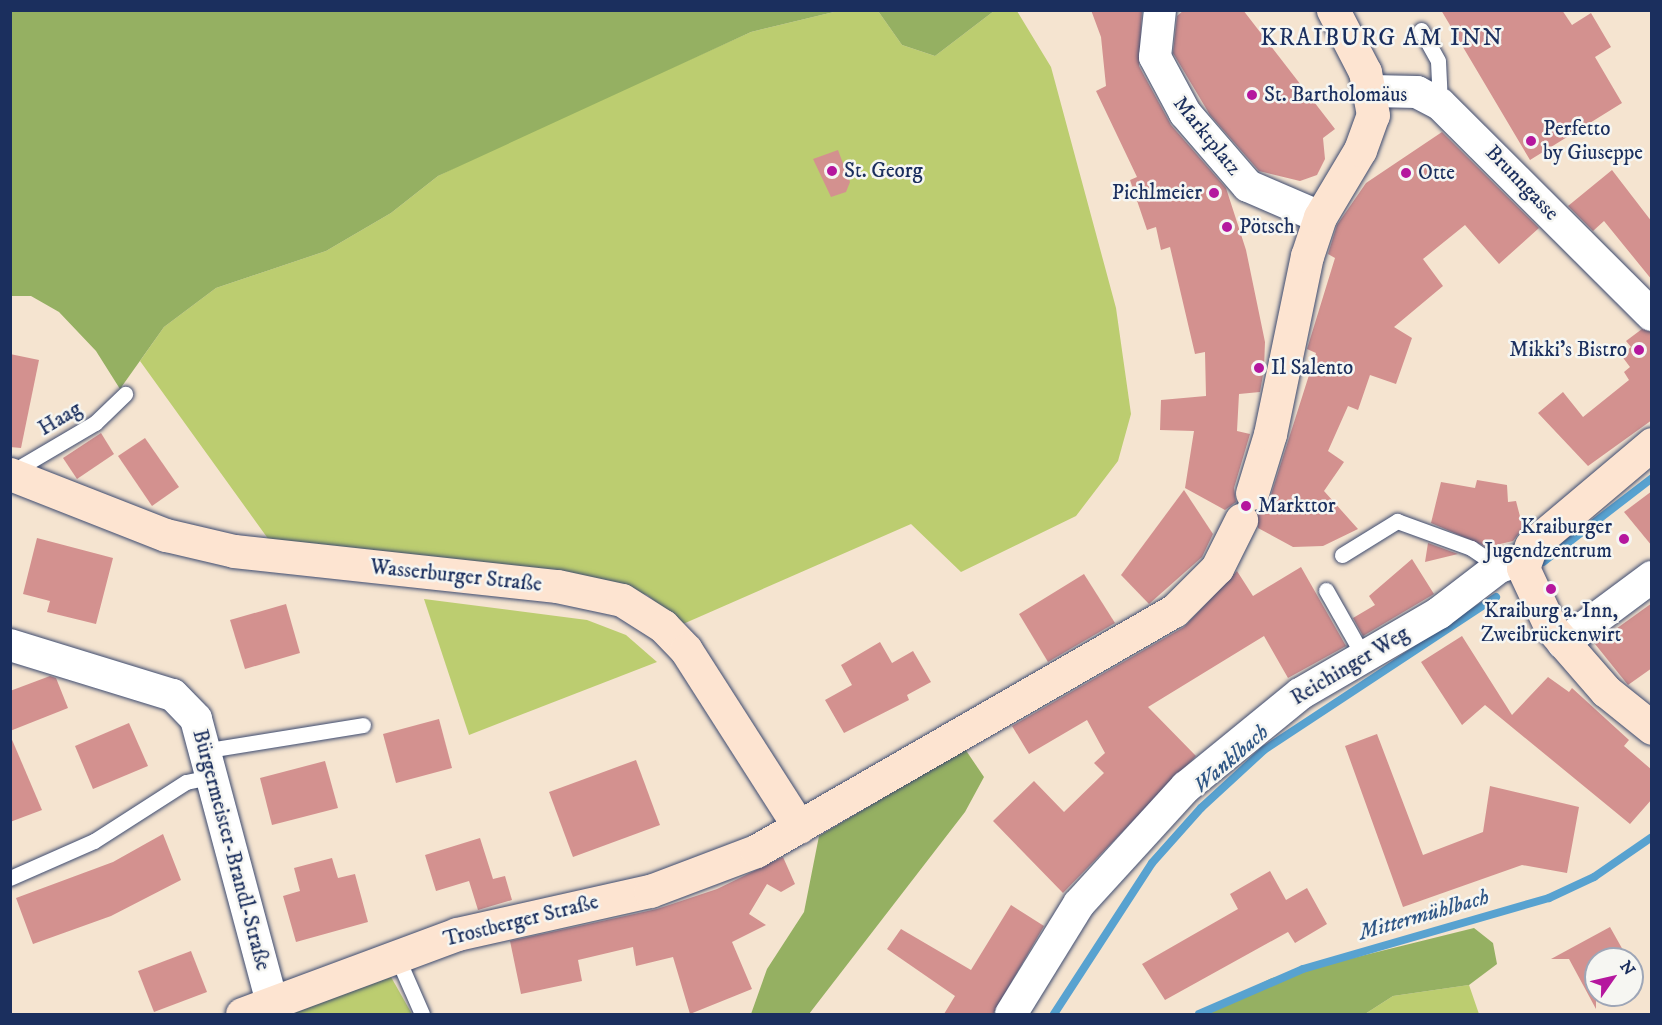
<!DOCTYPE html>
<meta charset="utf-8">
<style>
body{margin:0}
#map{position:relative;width:1662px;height:1025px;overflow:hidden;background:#f5e4d0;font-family:"IM FELL DW Pica",serif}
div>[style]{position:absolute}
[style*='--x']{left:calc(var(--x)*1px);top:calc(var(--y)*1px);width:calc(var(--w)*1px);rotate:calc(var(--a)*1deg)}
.green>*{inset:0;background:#bccd70}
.forest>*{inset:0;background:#95b062}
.stream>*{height:8px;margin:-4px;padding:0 4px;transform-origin:4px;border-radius:4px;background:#58a2d0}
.building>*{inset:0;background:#d3918f}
.roads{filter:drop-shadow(0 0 2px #3c4a6f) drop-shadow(0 0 2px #3c4a6f)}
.lane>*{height:15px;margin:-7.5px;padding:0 7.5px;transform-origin:7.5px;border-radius:7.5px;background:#fff}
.street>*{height:32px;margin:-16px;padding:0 16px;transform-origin:16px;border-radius:16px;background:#fff}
.secondary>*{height:33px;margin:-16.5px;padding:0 16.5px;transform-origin:16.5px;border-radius:16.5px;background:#fde4d1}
.dots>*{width:16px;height:16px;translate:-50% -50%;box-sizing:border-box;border:3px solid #f6f6f2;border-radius:50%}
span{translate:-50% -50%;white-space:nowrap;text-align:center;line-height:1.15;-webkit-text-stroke:5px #f6f6f2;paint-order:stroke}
.poi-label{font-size:21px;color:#1b2f5e}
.left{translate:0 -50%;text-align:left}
.right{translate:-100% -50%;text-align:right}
.street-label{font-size:21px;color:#1b2f5e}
.water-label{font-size:22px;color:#305786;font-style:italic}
.quarter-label{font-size:24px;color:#1b2f5e;letter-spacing:1.5px}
.frame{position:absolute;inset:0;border:12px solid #1b2f5e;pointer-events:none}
.north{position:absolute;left:1584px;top:947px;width:60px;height:60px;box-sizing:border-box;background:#f6f6f2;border:2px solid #9ea6b7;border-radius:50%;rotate:56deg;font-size:16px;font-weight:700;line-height:24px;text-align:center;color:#1b2f5e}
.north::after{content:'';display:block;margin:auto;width:21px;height:27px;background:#b5179e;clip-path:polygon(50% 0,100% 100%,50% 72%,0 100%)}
</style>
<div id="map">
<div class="green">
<div style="clip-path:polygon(838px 11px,878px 11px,902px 45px,935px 56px,994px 11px,1017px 11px,1051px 67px,1116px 308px,1131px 414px,1118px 461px,1076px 516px,961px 572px,911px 524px,683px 624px,647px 595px,567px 574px,274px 547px,140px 361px,164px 327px,216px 288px,326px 251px,391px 213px,438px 176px,500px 145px,751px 32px)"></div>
<div style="clip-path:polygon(424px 599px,587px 620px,626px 635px,657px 662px,469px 735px)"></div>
<div style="clip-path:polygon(391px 977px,412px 1014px,292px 1014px,325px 1001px)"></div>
<div style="clip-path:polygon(1469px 985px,1479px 1014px,1365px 1014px,1393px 996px)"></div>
</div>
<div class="forest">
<div style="clip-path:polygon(10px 11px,838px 11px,751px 32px,438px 176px,391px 213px,326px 251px,216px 288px,164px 327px,120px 389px,96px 351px,59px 312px,31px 296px,11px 296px)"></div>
<div style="clip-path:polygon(878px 11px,994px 11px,935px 56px,902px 45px)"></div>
<div style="clip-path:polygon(965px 749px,984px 777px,965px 812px,809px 1014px,751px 1014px,767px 969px,804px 912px,819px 836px)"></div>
<div style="clip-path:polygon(1474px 928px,1493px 943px,1497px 964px,1469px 985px,1393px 996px,1365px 1014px,1199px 1014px,1272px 978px)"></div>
</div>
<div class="stream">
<div style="--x:1543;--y:562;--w:138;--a:-37.6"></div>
<div style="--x:1054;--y:1014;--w:180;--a:-57"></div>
<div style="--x:1152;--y:863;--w:74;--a:-48.3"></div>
<div style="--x:1201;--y:808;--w:86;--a:-42.6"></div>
<div style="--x:1264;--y:750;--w:278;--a:-33.4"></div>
<div style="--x:1199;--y:1014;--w:113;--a:-23.4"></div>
<div style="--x:1303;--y:969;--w:256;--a:-16.1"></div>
<div style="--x:1549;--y:898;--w:50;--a:-25"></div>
<div style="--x:1594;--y:877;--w:70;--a:-34.6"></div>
</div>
<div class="building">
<div style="clip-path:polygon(1091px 10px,1142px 10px,1139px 66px,1171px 125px,1226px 188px,1246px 250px,1265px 342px,1264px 369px,1260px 392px,1239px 394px,1237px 431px,1250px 434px,1234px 488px,1236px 502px,1225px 510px,1185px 488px,1194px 431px,1160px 430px,1161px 400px,1206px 396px,1205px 352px,1195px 354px,1170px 247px,1161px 250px,1156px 227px,1147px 230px,1130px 180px,1137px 177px,1096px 91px,1106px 86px,1101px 37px)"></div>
<div style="clip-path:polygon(1184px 10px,1243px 10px,1335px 129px,1323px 138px,1325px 159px,1317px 175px,1300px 181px,1259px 171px,1210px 115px,1173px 53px,1177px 16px)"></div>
<div style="clip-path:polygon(1441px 10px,1562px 10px,1572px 25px,1591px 13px,1611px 47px,1595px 57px,1622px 103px,1530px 160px)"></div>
<div style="clip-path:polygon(1442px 132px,1539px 228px,1499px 264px,1465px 225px,1423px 259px,1443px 286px,1394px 327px,1412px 338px,1396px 384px,1370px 375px,1358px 410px,1348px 406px,1328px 451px,1344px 462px,1324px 491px,1358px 529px,1323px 546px,1293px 547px,1258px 528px,1257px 511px,1270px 498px,1316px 353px,1307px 349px,1335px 258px,1328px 254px,1337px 225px,1366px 183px)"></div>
<div style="clip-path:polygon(838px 150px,850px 182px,846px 192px,831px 197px,813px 159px)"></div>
<div style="clip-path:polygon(1612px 170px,1652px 222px,1652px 280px,1604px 221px,1593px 231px,1568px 206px)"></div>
<div style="clip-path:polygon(1642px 329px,1652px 332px,1652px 420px,1588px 466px,1538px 413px,1563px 392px,1583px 417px,1629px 380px,1624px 372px,1630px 367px,1621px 355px,1631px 347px,1626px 341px)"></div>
<div style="clip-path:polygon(10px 354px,39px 360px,21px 448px,10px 447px)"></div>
<div style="clip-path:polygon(101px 433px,114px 454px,77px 479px,63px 458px)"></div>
<div style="clip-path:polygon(145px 438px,179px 487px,152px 506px,118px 456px)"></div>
<div style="clip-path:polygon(1477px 480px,1507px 485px,1508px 502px,1516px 501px,1523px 528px,1513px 541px,1487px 547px,1431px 523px,1441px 482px,1475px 488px)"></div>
<div style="clip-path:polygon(1184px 490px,1213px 534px,1202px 557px,1149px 604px,1121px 575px)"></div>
<div style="clip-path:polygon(1652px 491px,1652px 546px,1624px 512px)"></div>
<div style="clip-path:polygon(37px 538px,113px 558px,96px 624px,47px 612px,50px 601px,23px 594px)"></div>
<div style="clip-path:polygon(1428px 543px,1458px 554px,1425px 562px)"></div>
<div style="clip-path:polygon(1412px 559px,1434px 594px,1363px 636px,1353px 618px,1375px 605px,1369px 596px)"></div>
<div style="clip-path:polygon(1301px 567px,1346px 646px,1288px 678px,1264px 636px,1148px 707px,1196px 756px,1063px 893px,993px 821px,1034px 781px,1064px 812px,1104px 773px,1094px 763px,1105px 753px,1087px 720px,1029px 754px,1012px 726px,1184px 627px,1237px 571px,1253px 596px)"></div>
<div style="clip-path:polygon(1084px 574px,1115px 623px,1048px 662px,1019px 614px)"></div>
<div style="clip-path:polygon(1652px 603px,1652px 668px,1628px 685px,1595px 644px)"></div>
<div style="clip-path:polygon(286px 604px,300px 653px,245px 669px,230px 620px)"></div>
<div style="clip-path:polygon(1462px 636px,1512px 715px,1548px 677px,1569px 692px,1572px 688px,1629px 740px,1624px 746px,1652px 770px,1652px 799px,1630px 824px,1485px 705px,1462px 725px,1421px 662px)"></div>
<div style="clip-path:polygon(880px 642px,892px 663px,913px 651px,931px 682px,907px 695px,909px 700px,844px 733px,825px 700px,852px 685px,841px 665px)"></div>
<div style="clip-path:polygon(50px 676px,56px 678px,68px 708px,10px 731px,10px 691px)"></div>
<div style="clip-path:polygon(439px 719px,452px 768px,396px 783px,383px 734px)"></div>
<div style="clip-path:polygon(129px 723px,148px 766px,93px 789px,75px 746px)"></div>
<div style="clip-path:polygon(1377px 734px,1423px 855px,1483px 832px,1490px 786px,1579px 807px,1567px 873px,1522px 865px,1403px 907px,1345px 746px)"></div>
<div style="clip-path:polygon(10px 735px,42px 810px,10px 822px)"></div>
<div style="clip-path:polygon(636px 760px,660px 825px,573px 857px,549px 792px)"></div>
<div style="clip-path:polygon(325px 761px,338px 808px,272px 825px,260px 778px)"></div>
<div style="clip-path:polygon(163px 834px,181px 880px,111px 916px,33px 944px,16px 898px,113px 862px)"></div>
<div style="clip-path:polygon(480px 838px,493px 879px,505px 876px,512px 900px,478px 910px,469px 881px,436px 891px,425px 855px)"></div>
<div style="clip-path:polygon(783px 857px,795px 884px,781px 892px,767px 884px,749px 914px,766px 925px,732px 942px,752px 989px,690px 1014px,673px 957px,636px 966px,633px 947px,578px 960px,582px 981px,521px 994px,510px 941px,657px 909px,717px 889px)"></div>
<div style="clip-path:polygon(332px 858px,338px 878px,355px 874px,368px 922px,296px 942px,283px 896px,300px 891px,294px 868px)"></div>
<div style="clip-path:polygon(1270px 871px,1286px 900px,1307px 888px,1327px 924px,1295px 943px,1288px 932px,1165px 1000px,1142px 964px,1238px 909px,1230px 894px)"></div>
<div style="clip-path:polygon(1011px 905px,1044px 926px,993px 1014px,944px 1014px,955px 996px,887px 949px,901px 929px,971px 970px)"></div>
<div style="clip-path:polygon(1610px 927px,1628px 959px,1596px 959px,1596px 1009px,1569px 959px,1551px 959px)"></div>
<div style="clip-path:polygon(191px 951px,207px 992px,154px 1012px,138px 971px)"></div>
</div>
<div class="roads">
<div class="lane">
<div style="--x:1421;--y:30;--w:35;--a:61"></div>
<div style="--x:1438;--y:61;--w:43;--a:87.3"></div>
<div style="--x:10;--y:473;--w:99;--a:-30.5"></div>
<div style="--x:95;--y:423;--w:42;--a:-44"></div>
<div style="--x:1342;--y:555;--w:65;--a:-31.7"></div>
<div style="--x:1397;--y:521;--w:79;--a:20"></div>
<div style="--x:1471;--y:548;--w:34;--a:34"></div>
<div style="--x:1326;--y:590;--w:79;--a:60.5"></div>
<div style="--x:209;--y:750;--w:156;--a:-9.2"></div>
<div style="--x:10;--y:878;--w:92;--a:-23.8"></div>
<div style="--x:94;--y:841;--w:109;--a:-32.7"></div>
<div style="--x:186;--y:782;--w:30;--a:-12"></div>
<div style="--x:397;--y:957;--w:62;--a:66.3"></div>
</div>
<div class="street">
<div style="--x:1160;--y:10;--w:47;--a:96.1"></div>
<div style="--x:1155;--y:57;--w:64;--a:61.8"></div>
<div style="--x:1185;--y:113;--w:96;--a:49.2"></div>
<div style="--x:1248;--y:186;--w:78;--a:23.3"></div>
<div style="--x:1372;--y:91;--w:45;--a:1.3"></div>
<div style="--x:1417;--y:92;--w:26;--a:28"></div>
<div style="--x:1440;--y:104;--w:299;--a:44.9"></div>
<div style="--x:1563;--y:643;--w:111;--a:-36.6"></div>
<div style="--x:10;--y:645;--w:170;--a:17.1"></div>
<div style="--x:173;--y:695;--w:33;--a:46"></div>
<div style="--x:196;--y:719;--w:294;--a:75"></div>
<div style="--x:1011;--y:1014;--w:129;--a:-58.3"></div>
<div style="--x:1079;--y:904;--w:159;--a:-47.6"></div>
<div style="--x:1186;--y:787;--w:147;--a:-39.2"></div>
<div style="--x:1300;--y:694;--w:161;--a:-30.2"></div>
<div style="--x:1439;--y:613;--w:76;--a:-37.5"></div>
<div style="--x:1499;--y:567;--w:25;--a:-18"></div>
</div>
<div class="secondary">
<div style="--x:1652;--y:444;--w:158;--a:139.9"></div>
<div style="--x:1531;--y:546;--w:23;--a:110"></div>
<div style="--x:1523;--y:568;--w:66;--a:65"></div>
<div style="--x:1551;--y:628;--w:84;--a:48.9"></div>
<div style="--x:1606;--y:691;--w:59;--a:38.8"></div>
<div style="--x:10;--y:474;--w:168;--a:21.4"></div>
<div style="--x:166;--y:535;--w:70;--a:13.2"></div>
<div style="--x:234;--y:551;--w:325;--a:6.2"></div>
<div style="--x:557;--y:586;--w:66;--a:12.2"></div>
<div style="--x:622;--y:600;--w:49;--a:32.4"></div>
<div style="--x:663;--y:626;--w:33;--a:46"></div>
<div style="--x:686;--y:650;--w:210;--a:57.4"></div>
<div style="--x:1252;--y:493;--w:62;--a:-73"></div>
<div style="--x:1270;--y:434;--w:182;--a:-78.3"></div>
<div style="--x:1307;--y:256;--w:41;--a:-71.6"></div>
<div style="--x:1320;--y:217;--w:78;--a:-59.2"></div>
<div style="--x:1360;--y:150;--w:37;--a:-70"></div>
<div style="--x:1373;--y:115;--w:44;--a:-100.5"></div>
<div style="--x:1365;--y:72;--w:70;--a:-117.3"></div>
<div style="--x:242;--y:1014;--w:229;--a:-20.4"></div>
<div style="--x:457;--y:934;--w:198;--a:-12.6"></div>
<div style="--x:650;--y:891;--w:113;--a:-20.7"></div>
<div style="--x:756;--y:851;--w:482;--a:-29.9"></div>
<div style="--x:1174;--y:611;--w:61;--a:-45"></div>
<div style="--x:1217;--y:568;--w:54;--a:-63.4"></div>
</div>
</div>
<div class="dots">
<div style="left:1252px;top:95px;background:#b5179e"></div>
<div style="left:1531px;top:141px;background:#b5179e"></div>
<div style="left:832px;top:171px;background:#b5179e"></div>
<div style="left:1406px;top:173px;background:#b5179e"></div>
<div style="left:1214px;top:193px;background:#b5179e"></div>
<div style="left:1227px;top:227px;background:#b5179e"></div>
<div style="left:1639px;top:350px;background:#b5179e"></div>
<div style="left:1259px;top:368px;background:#b5179e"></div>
<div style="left:1246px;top:506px;background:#b5179e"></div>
<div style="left:1624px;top:539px;background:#b5179e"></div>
<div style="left:1551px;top:589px;background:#b5179e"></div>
</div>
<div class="poi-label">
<span class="left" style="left:1264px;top:95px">St. Bartholomäus</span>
<span class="left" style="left:1543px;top:141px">Perfetto<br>by Giuseppe</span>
<span class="left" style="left:844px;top:171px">St. Georg</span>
<span class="left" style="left:1418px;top:173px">Otte</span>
<span class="right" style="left:1202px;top:193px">Pichlmeier</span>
<span class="left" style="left:1239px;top:227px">Pötsch</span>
<span class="right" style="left:1627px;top:350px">Mikki's Bistro</span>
<span class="left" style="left:1271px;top:368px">Il Salento</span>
<span class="left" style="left:1258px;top:506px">Markttor</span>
<span class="right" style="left:1612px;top:539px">Kraiburger<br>Jugendzentrum</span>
<span style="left:1551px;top:623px">Kraiburg a. Inn,<br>Zweibrückenwirt</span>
</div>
<div class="street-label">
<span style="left:1207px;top:136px;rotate:51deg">Marktplatz</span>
<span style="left:1522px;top:183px;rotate:46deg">Brunngasse</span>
<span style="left:60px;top:419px;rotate:-31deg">Haag</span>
<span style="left:456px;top:576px;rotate:6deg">Wasserburger Straße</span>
<span style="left:1350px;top:666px;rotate:-31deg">Reichinger Weg</span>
<span style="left:231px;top:850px;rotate:75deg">Bürgermeister-Brandl-Straße</span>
<span style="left:521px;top:921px;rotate:-14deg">Trostberger Straße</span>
</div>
<div class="water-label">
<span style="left:1231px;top:759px;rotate:-41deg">Wanklbach</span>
<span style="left:1424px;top:915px;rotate:-16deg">Mittermühlbach</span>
</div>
<div class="quarter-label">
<span style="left:1382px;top:39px">KRAIBURG AM INN</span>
</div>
<div class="frame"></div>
<div class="north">N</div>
</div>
